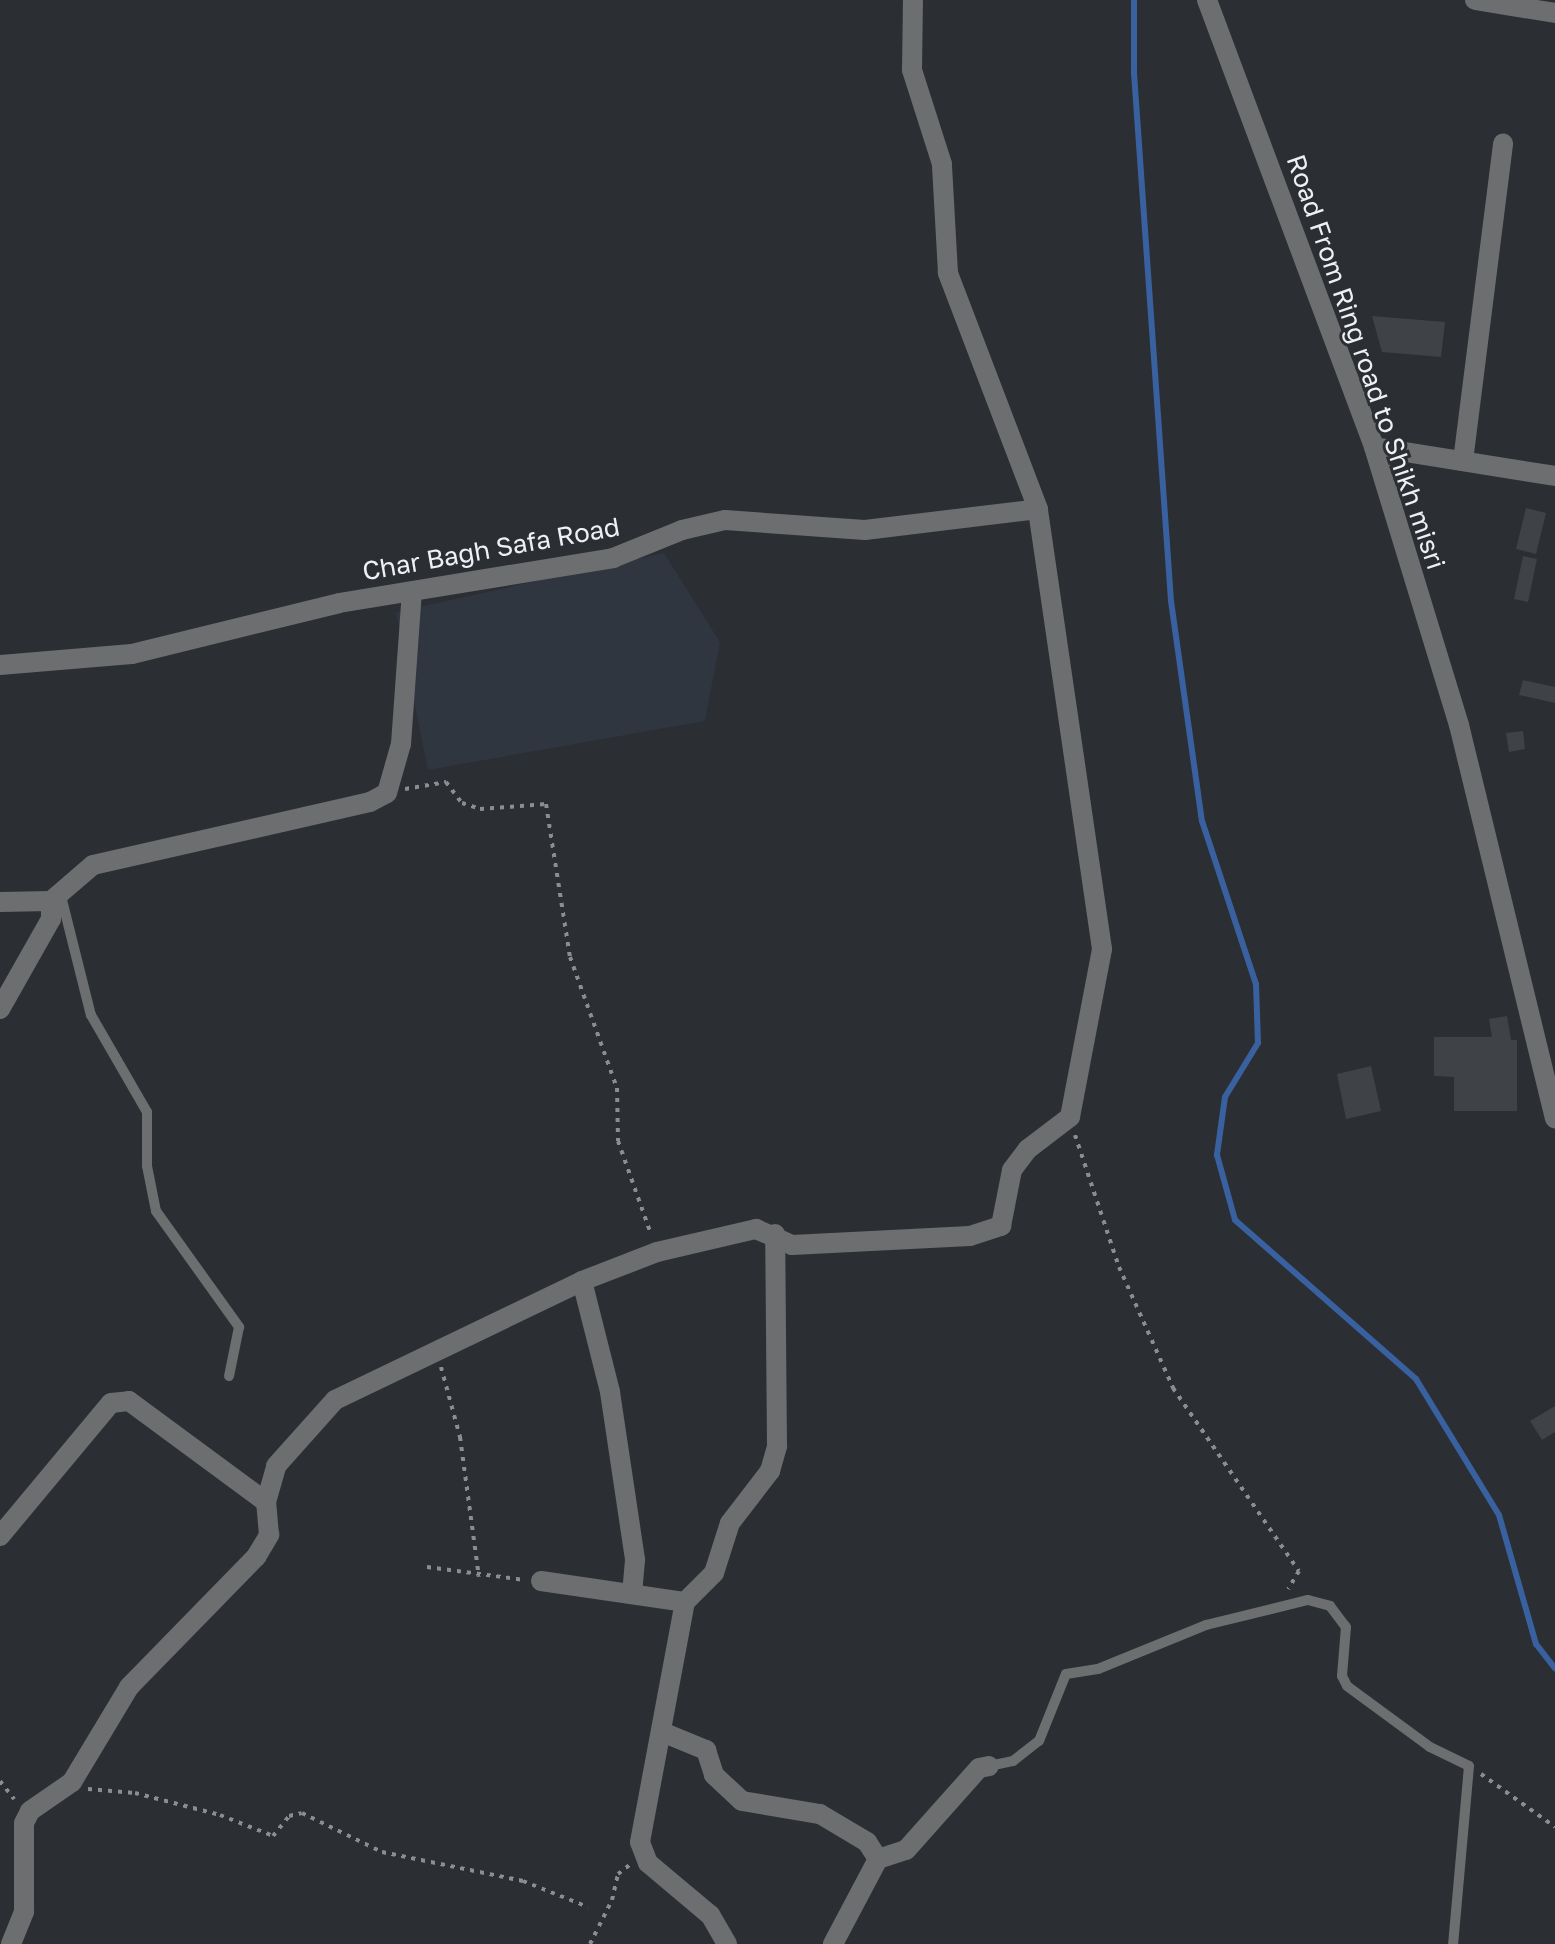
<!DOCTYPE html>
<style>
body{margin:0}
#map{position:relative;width:1555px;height:1944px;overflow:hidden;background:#2b2e33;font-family:"Golos Text",sans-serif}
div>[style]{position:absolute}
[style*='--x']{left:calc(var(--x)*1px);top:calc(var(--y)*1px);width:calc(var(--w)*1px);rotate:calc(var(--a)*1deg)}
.built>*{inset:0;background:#2f3640}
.stream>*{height:6px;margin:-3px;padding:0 3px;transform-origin:3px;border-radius:3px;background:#39609f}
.building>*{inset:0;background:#3f4348}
.path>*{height:4px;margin-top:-2px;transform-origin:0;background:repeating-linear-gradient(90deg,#8a8d91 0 4px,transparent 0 10px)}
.service>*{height:10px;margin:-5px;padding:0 5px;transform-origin:5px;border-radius:5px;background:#6c6e70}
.minor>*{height:20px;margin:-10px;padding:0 10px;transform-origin:10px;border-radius:10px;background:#6c6e70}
.tertiary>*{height:20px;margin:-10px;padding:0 10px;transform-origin:10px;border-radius:10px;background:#6c6e70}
span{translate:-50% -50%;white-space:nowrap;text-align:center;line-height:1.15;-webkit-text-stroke:6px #2b2e33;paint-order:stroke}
.street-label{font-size:26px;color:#eef0f4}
</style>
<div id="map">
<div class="built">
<div style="clip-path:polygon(664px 553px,720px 642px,705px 721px,428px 770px,396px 612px)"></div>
</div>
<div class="stream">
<div style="--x:1134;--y:0;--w:73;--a:90"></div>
<div style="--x:1134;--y:73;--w:529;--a:85.99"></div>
<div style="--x:1171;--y:601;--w:222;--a:82"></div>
<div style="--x:1202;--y:821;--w:172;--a:71.7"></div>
<div style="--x:1256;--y:984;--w:59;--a:88.1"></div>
<div style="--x:1258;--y:1043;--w:63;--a:121.4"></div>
<div style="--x:1225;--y:1097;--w:59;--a:97.9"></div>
<div style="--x:1217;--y:1155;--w:67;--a:74.5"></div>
<div style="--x:1235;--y:1220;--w:241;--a:41.3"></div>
<div style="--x:1416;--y:1379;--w:159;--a:58.6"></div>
<div style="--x:1499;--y:1515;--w:134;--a:74"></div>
<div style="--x:1536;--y:1644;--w:31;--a:52"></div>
</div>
<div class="building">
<div style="clip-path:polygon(1372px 316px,1445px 322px,1441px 357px,1382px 352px)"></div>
<div style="clip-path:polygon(1526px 508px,1546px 513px,1536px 554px,1516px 549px)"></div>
<div style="clip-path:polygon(1523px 556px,1537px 559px,1528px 602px,1514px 599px)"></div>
<div style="clip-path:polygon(1523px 680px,1555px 687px,1555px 703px,1519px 695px)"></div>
<div style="clip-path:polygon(1523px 731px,1525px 749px,1509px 752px,1506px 733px)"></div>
<div style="clip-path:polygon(1507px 1016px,1511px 1040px,1517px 1040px,1517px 1111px,1454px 1111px,1454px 1077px,1434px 1076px,1434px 1037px,1492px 1037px,1489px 1019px)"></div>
<div style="clip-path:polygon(1371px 1066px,1381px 1111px,1346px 1119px,1337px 1074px)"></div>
<div style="clip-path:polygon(1555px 1406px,1555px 1432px,1542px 1440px,1530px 1421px)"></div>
</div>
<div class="path">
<div style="--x:405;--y:789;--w:42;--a:-9.7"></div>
<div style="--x:446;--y:782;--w:26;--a:53"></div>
<div style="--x:462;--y:803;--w:19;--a:18"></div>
<div style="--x:480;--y:809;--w:66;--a:-4.3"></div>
<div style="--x:546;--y:804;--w:155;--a:81.1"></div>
<div style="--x:570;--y:957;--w:139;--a:70.3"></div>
<div style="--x:617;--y:1088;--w:53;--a:88.9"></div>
<div style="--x:618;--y:1141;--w:99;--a:70.5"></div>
<div style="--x:1075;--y:1135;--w:139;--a:71.6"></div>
<div style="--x:1119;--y:1267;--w:133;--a:65.9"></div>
<div style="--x:1173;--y:1388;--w:222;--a:55.5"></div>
<div style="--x:1299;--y:1571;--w:21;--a:121"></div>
<div style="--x:441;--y:1367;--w:73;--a:74.8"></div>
<div style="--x:460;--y:1437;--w:141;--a:82.3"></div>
<div style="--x:427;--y:1567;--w:98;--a:7.6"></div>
<div style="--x:1481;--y:1774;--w:91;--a:35.6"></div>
<div style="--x:0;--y:1781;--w:23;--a:52"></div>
<div style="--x:88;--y:1789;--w:47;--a:4.9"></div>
<div style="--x:135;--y:1793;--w:88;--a:14.5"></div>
<div style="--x:220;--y:1815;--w:57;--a:21.6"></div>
<div style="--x:273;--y:1836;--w:26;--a:-51"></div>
<div style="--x:289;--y:1816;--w:13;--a:-13"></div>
<div style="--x:302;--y:1813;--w:89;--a:26"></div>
<div style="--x:382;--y:1852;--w:144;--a:11.6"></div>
<div style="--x:523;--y:1881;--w:70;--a:21.8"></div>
<div style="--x:590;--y:1944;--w:49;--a:-63.4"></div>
<div style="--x:612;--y:1900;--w:27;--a:-77"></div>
<div style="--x:618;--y:1874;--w:16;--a:-38"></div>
</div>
<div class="service">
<div style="--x:60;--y:892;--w:127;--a:75.9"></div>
<div style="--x:91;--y:1015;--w:112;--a:60"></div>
<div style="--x:147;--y:1112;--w:54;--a:90"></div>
<div style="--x:147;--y:1166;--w:46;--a:78.7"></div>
<div style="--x:156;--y:1211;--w:143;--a:54.4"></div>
<div style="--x:239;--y:1327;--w:50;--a:101.5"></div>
<div style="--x:989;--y:1766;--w:25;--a:-12"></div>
<div style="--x:1013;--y:1761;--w:33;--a:-38"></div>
<div style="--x:1039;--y:1741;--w:72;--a:-68.1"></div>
<div style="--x:1066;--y:1674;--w:32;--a:-9"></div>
<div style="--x:1098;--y:1669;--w:117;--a:-22.2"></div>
<div style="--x:1206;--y:1625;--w:105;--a:-13.8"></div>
<div style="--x:1308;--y:1600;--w:23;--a:15"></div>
<div style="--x:1330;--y:1606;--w:26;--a:53"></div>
<div style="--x:1346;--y:1627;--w:49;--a:94.7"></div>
<div style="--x:1342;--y:1676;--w:11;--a:63"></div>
<div style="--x:1347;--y:1686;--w:103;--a:36.3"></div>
<div style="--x:1430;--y:1747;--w:43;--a:26"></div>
<div style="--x:1469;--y:1766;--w:179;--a:95.1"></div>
</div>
<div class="minor">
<div style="--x:1475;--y:0;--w:81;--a:9.2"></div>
<div style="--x:1374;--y:447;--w:183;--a:9.1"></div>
<div style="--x:1463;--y:461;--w:320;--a:-82.8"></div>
<div style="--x:0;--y:902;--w:51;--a:-1.1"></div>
<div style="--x:51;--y:901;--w:55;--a:-40.6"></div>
<div style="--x:93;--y:865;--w:284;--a:-12.8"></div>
<div style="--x:370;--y:802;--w:19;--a:-28"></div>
<div style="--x:387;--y:793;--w:51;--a:-74.1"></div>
<div style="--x:401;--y:744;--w:153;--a:-85.9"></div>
<div style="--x:0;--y:1009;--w:103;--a:-60.5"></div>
<div style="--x:51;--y:919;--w:18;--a:-90"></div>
<div style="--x:582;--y:1281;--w:114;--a:75.8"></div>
<div style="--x:610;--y:1392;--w:170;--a:81.5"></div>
<div style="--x:635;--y:1560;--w:34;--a:95"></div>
<div style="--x:0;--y:1536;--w:173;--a:-50.2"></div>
<div style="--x:111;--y:1403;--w:18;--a:-6"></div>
<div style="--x:129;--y:1401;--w:170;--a:36.4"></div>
<div style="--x:541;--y:1581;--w:146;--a:8.3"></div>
<div style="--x:662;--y:1732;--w:48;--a:22.2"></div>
<div style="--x:706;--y:1750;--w:26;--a:72"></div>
<div style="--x:714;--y:1775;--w:38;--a:43"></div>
<div style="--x:742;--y:1801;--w:79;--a:9.5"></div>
<div style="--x:820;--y:1814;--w:55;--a:30.8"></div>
<div style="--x:867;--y:1842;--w:20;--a:57"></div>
<div style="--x:11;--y:1944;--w:35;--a:-68"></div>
<div style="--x:24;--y:1912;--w:89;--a:-90"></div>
<div style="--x:24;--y:1823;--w:13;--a:-63"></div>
<div style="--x:30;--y:1811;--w:51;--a:-34.6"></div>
<div style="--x:72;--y:1782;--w:111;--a:-59"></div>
<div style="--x:129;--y:1687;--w:182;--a:-45.7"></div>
<div style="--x:256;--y:1557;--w:26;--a:-59"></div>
<div style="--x:269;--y:1535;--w:33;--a:-95"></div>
<div style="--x:266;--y:1502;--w:37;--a:-74"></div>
<div style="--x:276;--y:1466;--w:89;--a:-48.2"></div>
<div style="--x:335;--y:1400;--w:274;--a:-25.7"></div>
<div style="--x:582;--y:1281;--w:80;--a:-21.1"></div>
<div style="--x:657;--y:1252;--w:102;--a:-13.1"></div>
<div style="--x:756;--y:1229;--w:39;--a:24"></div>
<div style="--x:792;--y:1245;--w:178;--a:-2.9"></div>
<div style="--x:970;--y:1236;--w:33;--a:-18"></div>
<div style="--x:1001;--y:1226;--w:57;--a:-78.9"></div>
<div style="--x:1012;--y:1170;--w:26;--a:-53"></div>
<div style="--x:1028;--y:1149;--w:53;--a:-37.3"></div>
<div style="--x:1070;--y:1117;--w:171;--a:-79.2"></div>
<div style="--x:1102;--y:949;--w:445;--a:-98.3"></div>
<div style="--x:727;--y:1944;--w:34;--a:-120"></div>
<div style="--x:710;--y:1915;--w:81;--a:-140"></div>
<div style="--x:648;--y:1863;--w:22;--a:-111"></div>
<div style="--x:640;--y:1842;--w:244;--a:-79.4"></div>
<div style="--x:685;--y:1602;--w:41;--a:-45"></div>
<div style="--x:714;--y:1573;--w:52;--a:-72.3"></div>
<div style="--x:730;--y:1523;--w:66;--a:-52.4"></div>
<div style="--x:770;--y:1471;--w:26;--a:-74"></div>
<div style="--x:777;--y:1446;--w:212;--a:-90.5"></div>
<div style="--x:833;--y:1944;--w:96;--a:-62.1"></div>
<div style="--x:878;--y:1859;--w:29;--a:-18"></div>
<div style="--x:906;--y:1850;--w:110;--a:-48.3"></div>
<div style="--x:979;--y:1768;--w:10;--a:-11"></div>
</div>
<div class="tertiary">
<div style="--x:1207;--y:0;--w:477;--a:69.5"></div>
<div style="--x:1374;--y:447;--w:291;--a:73"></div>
<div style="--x:1459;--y:725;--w:405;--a:76.3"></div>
<div style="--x:0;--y:665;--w:132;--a:-4.8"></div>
<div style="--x:132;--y:654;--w:213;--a:-13.8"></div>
<div style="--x:339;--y:603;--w:278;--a:-9.3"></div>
<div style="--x:613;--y:558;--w:74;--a:-22.1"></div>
<div style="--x:682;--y:530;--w:44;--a:-13.1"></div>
<div style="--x:725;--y:520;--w:140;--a:4.1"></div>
<div style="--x:865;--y:530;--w:174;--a:-6.9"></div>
<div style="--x:1038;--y:509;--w:253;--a:-110.9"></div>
<div style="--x:948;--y:273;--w:109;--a:-93.2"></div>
<div style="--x:942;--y:164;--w:99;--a:-107.7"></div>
<div style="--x:912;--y:70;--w:70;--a:-89.2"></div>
</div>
<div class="street-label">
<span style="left:1366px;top:362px;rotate:71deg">Road From Ring road to Shikh misri</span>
<span style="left:491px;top:549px;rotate:-10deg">Char Bagh Safa Road</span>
</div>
</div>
